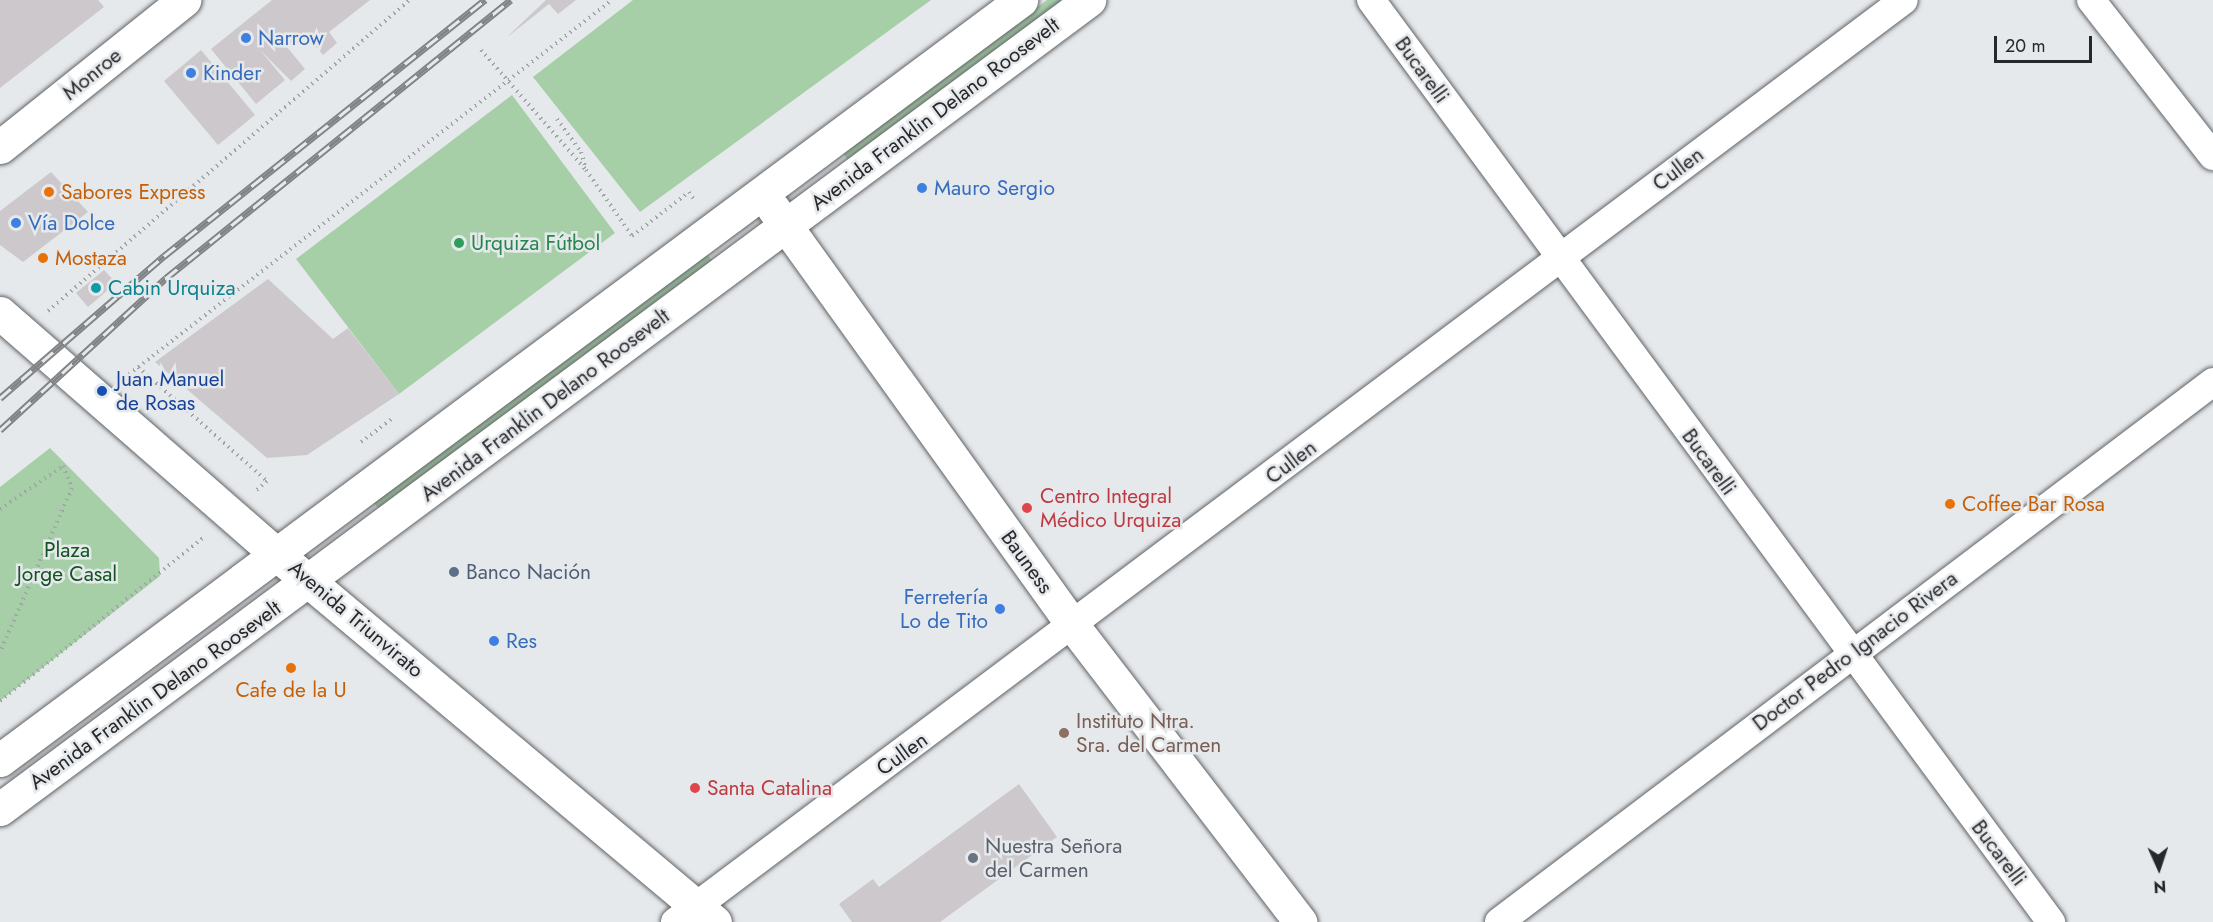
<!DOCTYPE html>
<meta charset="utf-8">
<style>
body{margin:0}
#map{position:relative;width:2213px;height:922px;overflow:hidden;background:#e6e9ec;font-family:Jost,sans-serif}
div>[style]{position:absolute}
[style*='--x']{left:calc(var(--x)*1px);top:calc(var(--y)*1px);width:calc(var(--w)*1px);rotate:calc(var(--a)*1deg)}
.green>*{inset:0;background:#a6cfa8}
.building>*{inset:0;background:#ccc8cb}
.path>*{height:4px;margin-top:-2px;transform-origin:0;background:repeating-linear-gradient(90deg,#a1a3a6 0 1.5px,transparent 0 6px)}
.roads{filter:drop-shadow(0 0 2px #616366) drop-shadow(0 0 2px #616366)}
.minor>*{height:28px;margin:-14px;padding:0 14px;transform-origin:14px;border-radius:14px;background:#fff}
.tertiary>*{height:33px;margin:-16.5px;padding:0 16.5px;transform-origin:16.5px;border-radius:16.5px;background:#fff}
.secondary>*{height:33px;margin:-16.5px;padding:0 16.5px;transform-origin:16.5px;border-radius:16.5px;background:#fff}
.rail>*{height:7px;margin-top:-3.5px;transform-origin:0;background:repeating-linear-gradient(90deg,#e6e9ec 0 14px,#818385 0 28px);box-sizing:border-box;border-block:2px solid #818385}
.dots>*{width:16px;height:16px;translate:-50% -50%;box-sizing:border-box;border:3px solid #e6e9ec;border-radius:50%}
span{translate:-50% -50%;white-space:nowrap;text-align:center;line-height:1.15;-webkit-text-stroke:5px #e6e9ec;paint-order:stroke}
.shop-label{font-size:21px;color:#366cbe}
.left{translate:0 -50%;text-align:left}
.right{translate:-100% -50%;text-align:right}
.street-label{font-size:21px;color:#27282a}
.food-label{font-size:21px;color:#c56008}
.leisure-label{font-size:21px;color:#27864d}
.culture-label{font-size:21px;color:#0d838f}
.transit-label{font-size:21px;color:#164399}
.health-label{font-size:21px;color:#be3a42}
.park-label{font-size:21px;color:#11541f}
.service-label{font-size:21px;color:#4e5e75}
.education-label{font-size:21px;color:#785e54}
.worship-label{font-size:21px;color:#5b616d}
.north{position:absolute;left:2129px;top:838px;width:60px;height:60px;-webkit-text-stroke:4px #e6e9ec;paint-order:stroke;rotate:177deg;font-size:16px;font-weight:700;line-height:24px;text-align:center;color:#27282a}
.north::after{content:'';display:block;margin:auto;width:21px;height:27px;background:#27282a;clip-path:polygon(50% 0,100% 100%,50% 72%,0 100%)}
.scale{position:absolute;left:1994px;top:36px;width:98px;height:27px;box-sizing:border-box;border:3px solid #27282a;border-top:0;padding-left:8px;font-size:18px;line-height:21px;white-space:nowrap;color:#27282a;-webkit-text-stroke:4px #e6e9ec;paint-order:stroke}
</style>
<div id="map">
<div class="green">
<div style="clip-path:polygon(633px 0,931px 0,640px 212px,533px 77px)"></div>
<div style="clip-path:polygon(1047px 0,1066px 0,849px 162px,842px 151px)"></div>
<div style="clip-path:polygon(512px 95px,615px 233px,399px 394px,296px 259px)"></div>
<div style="clip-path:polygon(706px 253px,713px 262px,381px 511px,373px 502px)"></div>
<div style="clip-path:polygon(50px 448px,159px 558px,160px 576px,0 701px,0 487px)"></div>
</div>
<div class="building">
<div style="clip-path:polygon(0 0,98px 0,104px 7px,0 88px)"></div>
<div style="clip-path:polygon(272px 0,370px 0,329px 32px,337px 43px,323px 55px,304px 32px,287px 47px,305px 69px,291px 81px,260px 50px,285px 80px,256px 104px,211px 49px)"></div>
<div style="clip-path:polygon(546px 0,576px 0,558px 14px,549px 4px,506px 38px)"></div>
<div style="clip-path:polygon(201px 50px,255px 115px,218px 145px,164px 81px)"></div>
<div style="clip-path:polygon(51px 172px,88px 212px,23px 262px,0 245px,0 211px)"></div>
<div style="clip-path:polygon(104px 270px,116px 283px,88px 307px,76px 293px)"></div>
<div style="clip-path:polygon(268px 279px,333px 339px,348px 328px,399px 394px,307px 455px,267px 458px,155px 362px)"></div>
<div style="clip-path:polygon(1019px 784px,1057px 837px,940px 922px,852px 922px,839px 904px,873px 879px,879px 887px)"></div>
</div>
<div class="path">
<div style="--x:481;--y:50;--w:159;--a:48.8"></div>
<div style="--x:586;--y:170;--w:80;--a:55.1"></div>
<div style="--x:632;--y:236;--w:72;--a:-37.7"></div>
<div style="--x:689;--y:192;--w:11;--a:56"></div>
<div style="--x:557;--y:119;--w:41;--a:54"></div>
<div style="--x:581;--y:152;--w:18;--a:74"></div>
<div style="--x:48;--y:311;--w:476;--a:-40.7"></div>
<div style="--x:138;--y:367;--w:172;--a:41.5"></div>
<div style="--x:267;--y:481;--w:18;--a:139"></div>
<div style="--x:124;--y:378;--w:617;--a:-37.76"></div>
<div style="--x:361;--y:442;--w:39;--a:-37"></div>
<div style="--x:0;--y:509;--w:76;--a:-34.3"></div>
<div style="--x:63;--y:466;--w:24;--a:68"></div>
<div style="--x:72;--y:488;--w:179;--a:113.7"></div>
<div style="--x:0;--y:701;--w:263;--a:-38.8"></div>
</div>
<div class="roads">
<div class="minor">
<div style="--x:1371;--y:0;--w:1146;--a:53.59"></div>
<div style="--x:2091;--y:0;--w:198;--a:52"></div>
<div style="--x:675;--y:922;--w:1536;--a:-36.88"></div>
<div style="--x:1499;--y:922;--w:895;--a:-37.1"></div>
</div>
<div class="tertiary">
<div style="--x:0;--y:147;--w:236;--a:-38.6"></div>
<div style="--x:773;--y:208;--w:516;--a:54.31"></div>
<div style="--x:1074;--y:627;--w:372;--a:52.5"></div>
<div style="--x:0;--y:760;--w:1273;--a:-36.66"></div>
<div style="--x:0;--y:809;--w:1357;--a:-36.61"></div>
</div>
<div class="secondary">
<div style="--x:0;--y:313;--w:365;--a:41.1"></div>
<div style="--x:275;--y:553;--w:574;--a:39.98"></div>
</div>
</div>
<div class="rail">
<div style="--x:0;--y:398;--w:217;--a:-40.9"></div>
<div style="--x:164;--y:256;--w:411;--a:-38.6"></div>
<div style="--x:0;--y:430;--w:225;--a:-42.5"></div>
<div style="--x:166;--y:278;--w:443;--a:-38.9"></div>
</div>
<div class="dots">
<div style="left:246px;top:38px;background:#3f7fe0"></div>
<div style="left:191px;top:73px;background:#3f7fe0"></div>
<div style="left:922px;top:188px;background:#3f7fe0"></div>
<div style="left:49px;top:192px;background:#e8710a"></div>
<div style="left:16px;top:223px;background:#3f7fe0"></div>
<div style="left:459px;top:243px;background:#2e9e5b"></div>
<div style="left:43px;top:258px;background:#e8710a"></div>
<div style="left:96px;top:288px;background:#0f9aa8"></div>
<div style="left:102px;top:391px;background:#1a4fb4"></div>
<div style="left:1950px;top:504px;background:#e8710a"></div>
<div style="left:1027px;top:508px;background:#e0444e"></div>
<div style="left:454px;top:572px;background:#5c6f8a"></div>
<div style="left:1000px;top:609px;background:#3f7fe0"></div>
<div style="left:494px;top:641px;background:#3f7fe0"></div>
<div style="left:291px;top:668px;background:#e8710a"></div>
<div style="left:1064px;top:733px;background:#8d6e63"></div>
<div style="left:695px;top:788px;background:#e0444e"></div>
<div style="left:973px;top:858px;background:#6b7280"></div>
</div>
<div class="shop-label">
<span class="left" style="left:258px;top:38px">Narrow</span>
<span class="left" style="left:203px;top:73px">Kinder</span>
<span class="left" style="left:934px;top:188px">Mauro Sergio</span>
<span class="left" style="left:28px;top:223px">Vía Dolce</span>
<span class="right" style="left:988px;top:609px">Ferretería<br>Lo de Tito</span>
<span class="left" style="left:506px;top:641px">Res</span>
</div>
<div class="street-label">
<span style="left:1422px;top:70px;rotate:54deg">Bucarelli</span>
<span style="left:92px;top:74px;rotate:-39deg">Monroe</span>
<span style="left:935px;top:114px;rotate:-37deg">Avenida Franklin Delano Roosevelt</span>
<span style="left:1678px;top:169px;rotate:-37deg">Cullen</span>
<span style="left:545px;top:405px;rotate:-37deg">Avenida Franklin Delano Roosevelt</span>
<span style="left:1291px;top:462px;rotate:-37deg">Cullen</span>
<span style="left:1709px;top:462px;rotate:54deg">Bucarelli</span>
<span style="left:1027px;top:562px;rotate:54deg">Bauness</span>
<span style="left:356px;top:619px;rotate:40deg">Avenida Triunvirato</span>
<span style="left:1855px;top:651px;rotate:-37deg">Doctor Pedro Ignacio Rivera</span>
<span style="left:155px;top:695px;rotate:-36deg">Avenida Franklin Delano Roosevelt</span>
<span style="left:902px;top:754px;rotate:-36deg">Cullen</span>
<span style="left:1999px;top:853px;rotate:53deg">Bucarelli</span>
</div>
<div class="food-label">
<span class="left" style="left:61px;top:192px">Sabores Express</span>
<span class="left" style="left:55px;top:258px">Mostaza</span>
<span class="left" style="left:1962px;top:504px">Coffee Bar Rosa</span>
<span style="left:291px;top:690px">Cafe de la U</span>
</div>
<div class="leisure-label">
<span class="left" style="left:471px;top:243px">Urquiza Fútbol</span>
</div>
<div class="culture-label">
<span class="left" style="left:108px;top:288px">Cabin Urquiza</span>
</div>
<div class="transit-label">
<span class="left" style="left:116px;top:391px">Juan Manuel<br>de Rosas</span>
</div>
<div class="health-label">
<span class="left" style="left:1040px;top:508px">Centro Integral<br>Médico Urquiza</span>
<span class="left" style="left:707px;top:788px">Santa Catalina</span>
</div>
<div class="park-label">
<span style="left:67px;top:562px">Plaza<br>Jorge Casal</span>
</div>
<div class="service-label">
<span class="left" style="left:466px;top:572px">Banco Nación</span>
</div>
<div class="education-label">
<span class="left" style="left:1076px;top:733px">Instituto Ntra.<br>Sra. del Carmen</span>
</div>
<div class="worship-label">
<span class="left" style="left:985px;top:858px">Nuestra Señora<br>del Carmen</span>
</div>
<div class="north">N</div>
<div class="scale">20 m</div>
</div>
